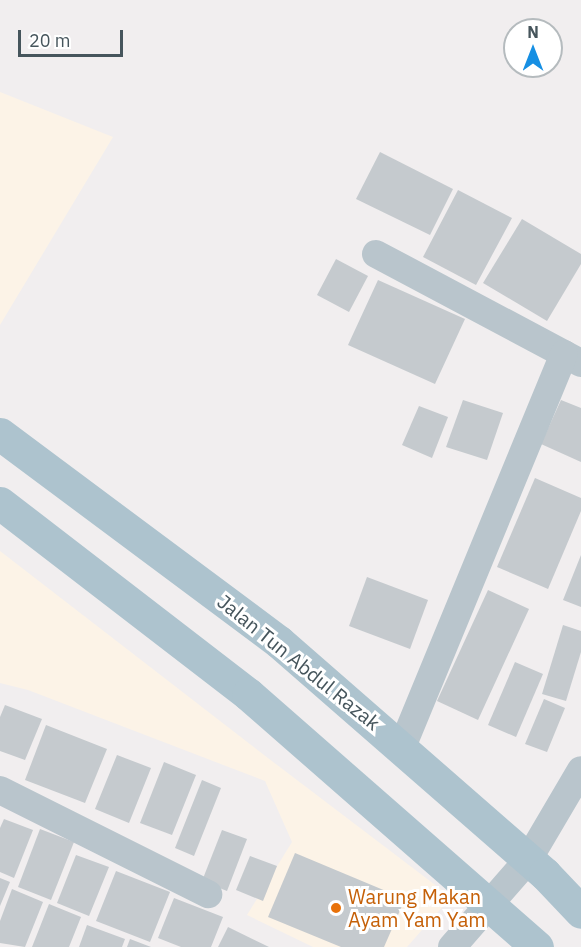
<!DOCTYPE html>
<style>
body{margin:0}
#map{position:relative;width:581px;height:947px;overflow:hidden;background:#f1eeef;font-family:"IBM Plex Sans",sans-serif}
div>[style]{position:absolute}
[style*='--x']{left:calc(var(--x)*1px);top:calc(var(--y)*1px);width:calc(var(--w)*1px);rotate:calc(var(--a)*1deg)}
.commercial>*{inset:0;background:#fcf3e7}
.building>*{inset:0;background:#c5cace}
.street>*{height:28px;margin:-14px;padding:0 14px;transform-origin:14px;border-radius:14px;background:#b9c5cc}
.primary>*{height:33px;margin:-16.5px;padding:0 16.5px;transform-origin:16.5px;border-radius:16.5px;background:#adc3ce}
.dots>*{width:16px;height:16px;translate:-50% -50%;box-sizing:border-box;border:3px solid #fff;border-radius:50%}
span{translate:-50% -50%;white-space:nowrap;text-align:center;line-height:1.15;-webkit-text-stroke:6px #fff;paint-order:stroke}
.street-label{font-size:20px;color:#46555c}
.food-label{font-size:20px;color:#c56008}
.left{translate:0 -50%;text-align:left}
.north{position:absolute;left:503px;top:18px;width:60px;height:60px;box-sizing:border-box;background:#fff;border:2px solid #b5bbbe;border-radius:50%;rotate:0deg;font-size:16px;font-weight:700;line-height:24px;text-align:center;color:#46555c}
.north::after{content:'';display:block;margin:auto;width:21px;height:27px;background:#168fe3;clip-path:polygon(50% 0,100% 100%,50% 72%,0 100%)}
.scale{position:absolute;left:18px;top:30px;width:105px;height:27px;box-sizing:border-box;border:3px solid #46555c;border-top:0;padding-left:8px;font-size:18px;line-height:21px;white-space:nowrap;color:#46555c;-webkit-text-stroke:4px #fff;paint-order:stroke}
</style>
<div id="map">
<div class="commercial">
<div style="clip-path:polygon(0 92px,113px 137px,0 325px)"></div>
<div style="clip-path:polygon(0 551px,264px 755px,451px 897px,407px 947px,313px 947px,247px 915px,292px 842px,265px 781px,28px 690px,0 683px)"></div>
</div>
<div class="building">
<div style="clip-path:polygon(380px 152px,453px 189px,430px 235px,356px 199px)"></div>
<div style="clip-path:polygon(458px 190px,512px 218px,476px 285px,423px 257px)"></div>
<div style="clip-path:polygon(522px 219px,581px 254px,581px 264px,547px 321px,483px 283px)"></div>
<div style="clip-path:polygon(336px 259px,368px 276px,349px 312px,317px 295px)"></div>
<div style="clip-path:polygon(378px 280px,465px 319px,435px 384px,348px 345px)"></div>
<div style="clip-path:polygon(463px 400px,503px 413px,487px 460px,446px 447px)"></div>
<div style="clip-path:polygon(561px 400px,581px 408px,581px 462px,541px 444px)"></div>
<div style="clip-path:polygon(419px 406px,448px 417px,432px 458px,402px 445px)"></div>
<div style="clip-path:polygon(535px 478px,581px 498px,581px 511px,548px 589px,497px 567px)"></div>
<div style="clip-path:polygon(581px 555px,581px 607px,563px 600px)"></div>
<div style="clip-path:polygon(367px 577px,428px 600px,410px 649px,349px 626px)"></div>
<div style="clip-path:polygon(488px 590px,529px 609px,478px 720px,437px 701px)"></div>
<div style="clip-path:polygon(563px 625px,581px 631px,581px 652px,566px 701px,542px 694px)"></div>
<div style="clip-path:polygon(515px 662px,543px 674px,516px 737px,488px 725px)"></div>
<div style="clip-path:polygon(544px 699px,565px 708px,547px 752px,525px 744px)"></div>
<div style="clip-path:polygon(5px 705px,42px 719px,25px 760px,0 751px,0 717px)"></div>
<div style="clip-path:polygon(46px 725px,107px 749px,85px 803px,25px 780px)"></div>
<div style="clip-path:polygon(117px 755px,151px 768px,129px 823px,95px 809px)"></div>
<div style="clip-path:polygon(164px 762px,196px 775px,172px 835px,140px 823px)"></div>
<div style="clip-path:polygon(202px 780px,221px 788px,194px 856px,175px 848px)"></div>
<div style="clip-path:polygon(4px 819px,33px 830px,14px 878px,0 872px,0 828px)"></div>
<div style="clip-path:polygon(40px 829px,74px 842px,51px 900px,18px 887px)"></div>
<div style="clip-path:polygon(222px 830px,247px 839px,227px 891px,202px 881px)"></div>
<div style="clip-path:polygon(295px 853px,405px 899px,384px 947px,341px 947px,268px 917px)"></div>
<div style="clip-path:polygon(76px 855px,109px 867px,89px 916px,57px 903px)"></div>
<div style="clip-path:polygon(250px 856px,277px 866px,263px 901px,236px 890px)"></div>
<div style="clip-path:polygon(116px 871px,170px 892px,150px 942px,96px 921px)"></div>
<div style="clip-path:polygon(0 878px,10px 882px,0 906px)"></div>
<div style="clip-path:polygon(12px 889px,43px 902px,25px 947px,0 943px,0 921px)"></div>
<div style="clip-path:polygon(174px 898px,223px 917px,211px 947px,181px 947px,158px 938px)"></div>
<div style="clip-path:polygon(49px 904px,81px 917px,69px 947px,32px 947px)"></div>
<div style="clip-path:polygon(87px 925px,125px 939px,122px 947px,79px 947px)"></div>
<div style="clip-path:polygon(228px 927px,269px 947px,218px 947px)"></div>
<div style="clip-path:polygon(130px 939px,151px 947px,127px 947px)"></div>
</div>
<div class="street">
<div style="--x:376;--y:254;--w:232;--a:28"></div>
<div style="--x:402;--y:747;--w:425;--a:-67.6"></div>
<div style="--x:0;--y:790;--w:233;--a:26.6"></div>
<div style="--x:452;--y:947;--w:116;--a:-48.9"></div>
<div style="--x:528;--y:860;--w:104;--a:-59.5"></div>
</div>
<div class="primary">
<div style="--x:0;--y:434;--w:348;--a:36.7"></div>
<div style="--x:279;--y:642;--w:353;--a:41.1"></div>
<div style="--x:545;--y:874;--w:52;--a:46.5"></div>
<div style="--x:0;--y:503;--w:313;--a:37.6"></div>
<div style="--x:248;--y:694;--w:384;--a:41.2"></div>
</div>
<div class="dots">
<div style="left:336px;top:908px;background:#e8710a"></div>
</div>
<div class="street-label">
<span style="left:299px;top:662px;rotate:39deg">Jalan Tun Abdul Razak</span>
</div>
<div class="food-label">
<span class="left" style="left:348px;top:908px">Warung Makan<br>Ayam Yam Yam</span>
</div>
<div class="north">N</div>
<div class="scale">20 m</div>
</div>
